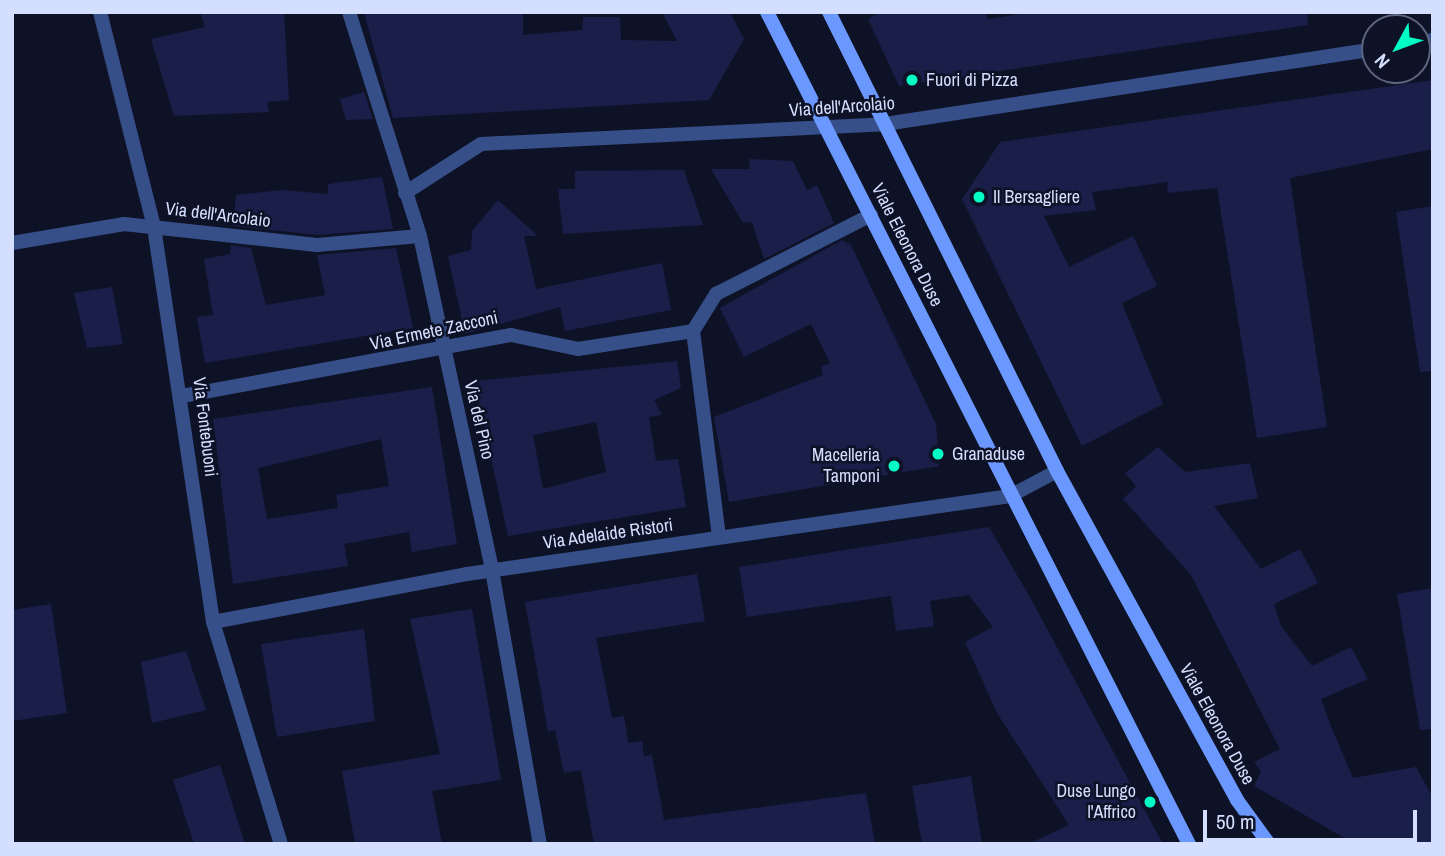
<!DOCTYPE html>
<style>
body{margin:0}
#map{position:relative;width:1445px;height:856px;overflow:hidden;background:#0e1227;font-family:"Archivo Narrow",sans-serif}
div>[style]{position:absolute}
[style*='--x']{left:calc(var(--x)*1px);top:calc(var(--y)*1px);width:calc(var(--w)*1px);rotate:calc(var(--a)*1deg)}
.building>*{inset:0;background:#191f49}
.street>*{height:14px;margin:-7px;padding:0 7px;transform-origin:7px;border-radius:7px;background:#374f89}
.secondary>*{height:14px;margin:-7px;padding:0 7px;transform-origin:7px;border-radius:7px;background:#6b98ff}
.dots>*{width:19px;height:19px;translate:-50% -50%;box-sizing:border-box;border:4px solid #0e1227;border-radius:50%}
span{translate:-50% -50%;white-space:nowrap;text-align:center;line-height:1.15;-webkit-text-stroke:5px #0e1227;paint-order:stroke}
.poi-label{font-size:18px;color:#d4deff}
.left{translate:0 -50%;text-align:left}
.right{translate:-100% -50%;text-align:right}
.street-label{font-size:18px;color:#d4deff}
.frame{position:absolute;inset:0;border:14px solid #d4deff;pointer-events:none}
.north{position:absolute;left:1361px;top:14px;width:70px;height:70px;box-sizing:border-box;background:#0e1227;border:2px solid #5d647d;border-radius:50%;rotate:229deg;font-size:19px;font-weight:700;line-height:28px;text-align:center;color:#d4deff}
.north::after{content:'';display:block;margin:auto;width:24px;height:32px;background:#00ffc5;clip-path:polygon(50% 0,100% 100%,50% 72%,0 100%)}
.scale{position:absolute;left:1203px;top:810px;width:214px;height:32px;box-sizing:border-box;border:4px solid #d4deff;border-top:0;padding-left:9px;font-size:21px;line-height:24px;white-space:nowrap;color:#d4deff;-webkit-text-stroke:5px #0e1227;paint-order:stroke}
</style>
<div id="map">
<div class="building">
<div style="clip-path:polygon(200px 12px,284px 12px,289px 100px,267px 102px,269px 112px,174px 116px,151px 39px,205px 27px)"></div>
<div style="clip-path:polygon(364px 12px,523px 12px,523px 35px,582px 30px,583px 17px,620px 17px,621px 40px,677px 41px,662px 12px,730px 12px,744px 39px,709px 100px,393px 118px)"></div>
<div style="clip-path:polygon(880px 12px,986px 12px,987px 19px,1034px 12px,1307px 12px,1308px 25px,899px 86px,868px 19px)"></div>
<div style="clip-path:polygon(1433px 80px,1433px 149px,1290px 178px,1327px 427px,1257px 438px,1217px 188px,1167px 193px,1168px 182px,1092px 192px,1096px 210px,1044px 216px,1069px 267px,1133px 236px,1157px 286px,1122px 303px,1163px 404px,1082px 446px,962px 199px,1000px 142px)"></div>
<div style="clip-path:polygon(364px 92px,373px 119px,346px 120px,340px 99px)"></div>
<div style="clip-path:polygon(749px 159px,793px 161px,807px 190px,817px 185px,834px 223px,764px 259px,752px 222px,743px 223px,711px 169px,750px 169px)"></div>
<div style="clip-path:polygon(684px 170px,703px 225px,563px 234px,558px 189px,575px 189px,575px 171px)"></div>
<div style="clip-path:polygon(382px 177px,393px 229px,317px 235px,233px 226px,236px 195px,282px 190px,328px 194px,328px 184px)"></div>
<div style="clip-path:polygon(498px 200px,538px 236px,524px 236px,536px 289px,662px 263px,671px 310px,565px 331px,560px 307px,465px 334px,448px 256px,471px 250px,472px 231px)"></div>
<div style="clip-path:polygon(1433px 206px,1433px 371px,1420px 372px,1396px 212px)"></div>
<div style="clip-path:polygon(842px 240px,851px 245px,936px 424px,939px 466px,729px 502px,714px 417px,823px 375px,821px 367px,830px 363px,811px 324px,744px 357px,720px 308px)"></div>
<div style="clip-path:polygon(231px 245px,251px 248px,266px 305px,325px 295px,317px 255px,396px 248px,413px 328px,205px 363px,197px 317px,213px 315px,204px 259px,230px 254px)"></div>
<div style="clip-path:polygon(112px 287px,123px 344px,87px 348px,74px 293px)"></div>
<div style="clip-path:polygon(evenodd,677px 361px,681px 388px,654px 400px,662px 415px,649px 417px,656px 461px,678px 459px,686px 507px,508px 536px,474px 381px,677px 361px,596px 422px,606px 472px,543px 489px,533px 435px,596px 422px)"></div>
<div style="clip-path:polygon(evenodd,432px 387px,457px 544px,412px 552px,409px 532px,344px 544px,348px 566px,233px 584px,213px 419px,432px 387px,381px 439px,389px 486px,336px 495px,338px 508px,267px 519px,258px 468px,381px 439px)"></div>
<div style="clip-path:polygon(1158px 447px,1185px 472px,1250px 463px,1258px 498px,1214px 506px,1261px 569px,1300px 549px,1318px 583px,1274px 604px,1281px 626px,1312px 666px,1351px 647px,1368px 679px,1321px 699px,1331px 726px,1353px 778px,1416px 767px,1433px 798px,1433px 844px,1355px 844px,1254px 786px,1261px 772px,1254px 762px,1280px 749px,1191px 575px,1123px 499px,1136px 486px,1125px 473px)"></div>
<div style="clip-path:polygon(989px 527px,1031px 599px,1163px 844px,1028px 844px,1069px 825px,997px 713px,965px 642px,993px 627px,969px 595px,930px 601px,934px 626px,896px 631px,891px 596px,747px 617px,739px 567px)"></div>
<div style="clip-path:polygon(697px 574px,705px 621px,596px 638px,612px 718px,624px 716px,628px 743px,642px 741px,644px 756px,652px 755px,664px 820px,866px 793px,875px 844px,594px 844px,581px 770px,564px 773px,555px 730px,548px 732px,525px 602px)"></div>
<div style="clip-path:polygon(1433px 588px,1433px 729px,1420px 730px,1397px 594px)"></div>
<div style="clip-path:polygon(51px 604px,67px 713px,12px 721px,12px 610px)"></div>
<div style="clip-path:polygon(472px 609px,501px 780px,432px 791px,442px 844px,355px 844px,342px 771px,440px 754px,410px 619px)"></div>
<div style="clip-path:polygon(364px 629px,375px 721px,277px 737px,261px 644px)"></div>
<div style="clip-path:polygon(186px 651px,206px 710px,152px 723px,141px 662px)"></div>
<div style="clip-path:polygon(220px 765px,245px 844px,194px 844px,173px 780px)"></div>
<div style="clip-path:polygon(971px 776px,982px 844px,922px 844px,912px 786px)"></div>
</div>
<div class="street">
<div style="--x:100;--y:12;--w:222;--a:75.9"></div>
<div style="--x:154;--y:227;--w:399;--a:81.5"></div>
<div style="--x:213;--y:622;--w:232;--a:73"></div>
<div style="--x:349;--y:12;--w:235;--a:72.4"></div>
<div style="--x:420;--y:236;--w:342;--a:77.8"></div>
<div style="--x:492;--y:570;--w:278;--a:80.1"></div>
<div style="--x:1417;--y:43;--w:16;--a:-11"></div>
<div style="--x:405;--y:193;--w:90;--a:-32.8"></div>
<div style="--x:481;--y:144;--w:404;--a:-2.8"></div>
<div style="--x:885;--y:124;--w:496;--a:-8.7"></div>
<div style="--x:12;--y:243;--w:114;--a:-9.6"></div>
<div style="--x:124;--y:224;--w:194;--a:6.2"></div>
<div style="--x:317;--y:245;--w:103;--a:-5"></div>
<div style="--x:693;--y:331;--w:208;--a:82.8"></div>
<div style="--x:182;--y:396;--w:335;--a:-10.5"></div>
<div style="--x:511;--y:335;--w:68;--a:11.8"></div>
<div style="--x:578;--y:349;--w:116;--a:-8.9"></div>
<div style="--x:693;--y:331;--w:44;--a:-58.1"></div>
<div style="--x:716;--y:294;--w:174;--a:-27"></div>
<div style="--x:213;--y:622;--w:258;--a:-10.7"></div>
<div style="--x:467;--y:574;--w:549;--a:-8.17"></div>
<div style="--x:1010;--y:496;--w:53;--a:-28"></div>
</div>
<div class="secondary">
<div style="--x:767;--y:12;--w:933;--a:63.11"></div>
<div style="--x:829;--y:12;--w:513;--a:63.58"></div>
<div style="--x:1057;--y:471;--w:375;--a:61.3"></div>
<div style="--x:1237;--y:800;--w:54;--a:54"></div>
</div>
<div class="dots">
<div style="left:912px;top:80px;background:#00ffc5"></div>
<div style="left:979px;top:197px;background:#00ffc5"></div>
<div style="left:938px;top:454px;background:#00ffc5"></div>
<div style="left:894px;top:466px;background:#00ffc5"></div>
<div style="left:1150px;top:802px;background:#00ffc5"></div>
</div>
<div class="poi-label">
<span class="left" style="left:926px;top:80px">Fuori di Pizza</span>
<span class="left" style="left:993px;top:197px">Il Bersagliere</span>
<span class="left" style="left:952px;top:454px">Granaduse</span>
<span class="right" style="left:880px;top:466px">Macelleria<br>Tamponi</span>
<span class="right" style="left:1136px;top:802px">Duse Lungo<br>l'Affrico</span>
</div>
<div class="street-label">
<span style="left:842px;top:107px;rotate:-4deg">Via dell'Arcolaio</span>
<span style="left:218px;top:215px;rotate:7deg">Via dell'Arcolaio</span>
<span style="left:907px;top:245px;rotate:63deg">Viale Eleonora Duse</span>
<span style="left:434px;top:331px;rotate:-12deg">Via Ermete Zacconi</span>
<span style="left:479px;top:420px;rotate:77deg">Via del Pino</span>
<span style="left:205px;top:427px;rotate:83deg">Via Fontebuoni</span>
<span style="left:608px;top:534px;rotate:-8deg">Via Adelaide Ristori</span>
<span style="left:1217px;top:724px;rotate:61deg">Viale Eleonora Duse</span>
</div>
<div class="frame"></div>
<div class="north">N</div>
<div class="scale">50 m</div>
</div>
